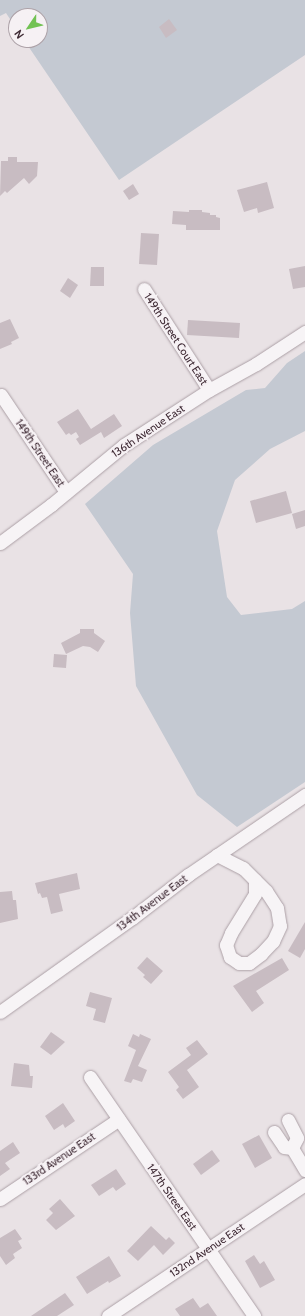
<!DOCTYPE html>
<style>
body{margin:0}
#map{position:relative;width:305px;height:1316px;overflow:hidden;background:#e9e2e5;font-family:Cabin,sans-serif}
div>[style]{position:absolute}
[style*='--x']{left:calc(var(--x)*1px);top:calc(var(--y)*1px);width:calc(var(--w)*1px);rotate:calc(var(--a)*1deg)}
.green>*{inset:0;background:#c4c9d2}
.building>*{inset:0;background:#c8bcc2}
.roads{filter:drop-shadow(0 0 1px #aca0a6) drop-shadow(0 0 1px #aca0a6)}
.minor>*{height:13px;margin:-6.5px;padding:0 6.5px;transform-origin:6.5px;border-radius:6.5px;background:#f7f4f6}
span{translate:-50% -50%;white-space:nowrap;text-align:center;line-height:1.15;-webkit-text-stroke:4px #f6f1f4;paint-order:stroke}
.street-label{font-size:11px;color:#3f2b35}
.north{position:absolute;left:8px;top:8px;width:40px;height:40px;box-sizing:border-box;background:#f6f1f4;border:1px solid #ada2a8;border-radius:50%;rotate:235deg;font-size:11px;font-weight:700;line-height:16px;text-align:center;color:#3f2b35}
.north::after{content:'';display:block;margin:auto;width:14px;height:18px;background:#72c253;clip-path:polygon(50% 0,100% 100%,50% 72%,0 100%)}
</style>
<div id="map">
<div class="green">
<div style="clip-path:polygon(0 0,305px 0,305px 55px,119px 180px,24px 40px,40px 40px,40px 16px,16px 16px,16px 28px,6px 13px,0 16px)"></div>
<div style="clip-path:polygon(305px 351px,305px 431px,270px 449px,235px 480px,217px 531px,227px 597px,241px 615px,292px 609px,305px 601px,305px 782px,237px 827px,197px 795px,136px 686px,130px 613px,133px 574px,85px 504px,153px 445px,246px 390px,265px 388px,287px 363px)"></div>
</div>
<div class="building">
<div style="clip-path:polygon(169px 19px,177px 30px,166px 38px,159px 27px)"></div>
<div style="clip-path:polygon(8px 157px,17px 157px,17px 162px,38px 162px,37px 176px,29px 184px,24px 178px,7px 193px,5px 191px,0 196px,1px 161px,8px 161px)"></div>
<div style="clip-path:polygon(267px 182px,274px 208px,258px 213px,257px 208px,244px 212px,237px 190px)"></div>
<div style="clip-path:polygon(133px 184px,139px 194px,129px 200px,123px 191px)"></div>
<div style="clip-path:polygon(189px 210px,202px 210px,202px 212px,210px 213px,210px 215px,216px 215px,216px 217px,220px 218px,220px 230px,186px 230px,186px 225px,172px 224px,173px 211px,189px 212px)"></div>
<div style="clip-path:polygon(141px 233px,159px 234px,157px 265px,139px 264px)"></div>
<div style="clip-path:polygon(305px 266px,305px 287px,293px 289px,289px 269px)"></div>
<div style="clip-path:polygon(91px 267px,104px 267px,104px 286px,90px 286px)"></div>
<div style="clip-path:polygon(68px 278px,78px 285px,70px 298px,60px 291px)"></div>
<div style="clip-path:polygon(10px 319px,19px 338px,11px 342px,12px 344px,0 349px,0 323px)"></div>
<div style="clip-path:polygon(188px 320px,240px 323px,239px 338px,187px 335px)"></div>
<div style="clip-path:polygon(78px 409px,91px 429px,114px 414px,122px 426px,104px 438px,101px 432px,80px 445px,76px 439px,79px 437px,76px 432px,71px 435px,69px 433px,66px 435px,57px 422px)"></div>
<div style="clip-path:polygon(286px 491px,292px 513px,256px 523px,250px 501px)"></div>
<div style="clip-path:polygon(305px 510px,305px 526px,296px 529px,292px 514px)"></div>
<div style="clip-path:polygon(80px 629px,94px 629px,94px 633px,105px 641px,98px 652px,90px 647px,83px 646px,66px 654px,61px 643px,80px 633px)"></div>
<div style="clip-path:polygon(54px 654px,67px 655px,66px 668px,53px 667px)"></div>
<div style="clip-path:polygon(77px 873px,80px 889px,59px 894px,63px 911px,51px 914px,47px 897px,42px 898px,40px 893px,38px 894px,35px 883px)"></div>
<div style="clip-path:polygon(12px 891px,13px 900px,16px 900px,18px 919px,0 923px,0 892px)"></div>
<div style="clip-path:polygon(305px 922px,305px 949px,300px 958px,288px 951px)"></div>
<div style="clip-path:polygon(147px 957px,163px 971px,151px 984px,143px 977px,145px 975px,137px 968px)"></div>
<div style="clip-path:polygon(282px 958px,289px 970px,256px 991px,264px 1003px,252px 1012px,233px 986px)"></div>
<div style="clip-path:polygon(90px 992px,112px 998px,105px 1023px,93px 1020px,96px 1009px,86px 1006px)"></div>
<div style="clip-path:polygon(51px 1032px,65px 1042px,51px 1055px,40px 1047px)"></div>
<div style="clip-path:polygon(133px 1034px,139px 1037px,140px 1034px,151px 1039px,138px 1066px,147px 1070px,142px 1082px,133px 1079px,131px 1083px,124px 1081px,136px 1050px,128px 1046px)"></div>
<div style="clip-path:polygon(197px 1040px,208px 1054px,187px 1070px,199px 1087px,183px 1099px,176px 1090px,179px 1087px,168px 1072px,191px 1055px,186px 1048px)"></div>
<div style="clip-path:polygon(14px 1063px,29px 1065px,30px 1076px,33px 1076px,32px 1088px,11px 1086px)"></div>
<div style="clip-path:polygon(63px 1103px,75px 1121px,65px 1128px,63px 1124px,54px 1130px,45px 1116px)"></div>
<div style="clip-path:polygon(259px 1135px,272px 1158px,255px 1168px,242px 1144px)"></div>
<div style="clip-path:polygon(13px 1142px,20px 1153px,5px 1163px,10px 1169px,0 1176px,0 1151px)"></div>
<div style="clip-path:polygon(212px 1150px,220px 1161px,201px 1175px,193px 1164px)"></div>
<div style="clip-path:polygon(116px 1169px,126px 1184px,116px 1191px,113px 1187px,99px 1196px,91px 1185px)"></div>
<div style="clip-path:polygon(60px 1199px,75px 1216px,56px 1230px,46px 1220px,53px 1213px,49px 1209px)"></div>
<div style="clip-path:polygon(151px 1226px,166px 1240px,169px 1237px,175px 1243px,163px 1255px,154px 1245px,138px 1261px,127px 1251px)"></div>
<div style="clip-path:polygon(15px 1229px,22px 1239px,18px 1241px,22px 1248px,13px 1254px,15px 1258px,6px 1265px,0 1256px,0 1238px)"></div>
<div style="clip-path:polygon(254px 1255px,260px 1264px,264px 1261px,275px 1280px,260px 1288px,245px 1261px)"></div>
<div style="clip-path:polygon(109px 1256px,121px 1276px,109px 1283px,108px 1281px,87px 1294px,76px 1277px)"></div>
<div style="clip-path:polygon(65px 1293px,74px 1305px,57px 1316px,31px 1316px)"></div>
<div style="clip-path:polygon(193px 1298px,200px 1308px,208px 1303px,217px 1316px,180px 1316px,175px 1309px)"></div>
</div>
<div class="roads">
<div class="minor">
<div style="--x:144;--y:289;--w:120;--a:57.2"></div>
<div style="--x:1;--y:395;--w:117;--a:56.2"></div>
<div style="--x:0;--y:543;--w:64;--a:-36.7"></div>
<div style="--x:51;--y:505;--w:94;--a:-39.4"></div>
<div style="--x:124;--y:445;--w:101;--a:-32.9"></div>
<div style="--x:209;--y:390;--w:54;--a:-29"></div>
<div style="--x:256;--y:364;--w:59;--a:-33.1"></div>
<div style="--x:217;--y:855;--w:29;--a:27"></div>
<div style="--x:243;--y:868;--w:33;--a:45"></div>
<div style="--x:266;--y:891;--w:20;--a:57"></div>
<div style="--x:277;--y:908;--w:18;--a:81"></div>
<div style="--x:280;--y:926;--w:17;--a:115"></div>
<div style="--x:273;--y:941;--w:18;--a:133"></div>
<div style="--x:261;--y:954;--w:15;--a:143"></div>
<div style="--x:249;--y:963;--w:10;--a:180"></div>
<div style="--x:239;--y:963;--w:11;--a:-146"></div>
<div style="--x:230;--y:957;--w:13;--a:-108"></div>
<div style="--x:226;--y:945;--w:13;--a:-67"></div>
<div style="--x:231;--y:933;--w:46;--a:-58.4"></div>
<div style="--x:255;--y:894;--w:14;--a:-90"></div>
<div style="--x:0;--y:1012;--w:162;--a:-35.5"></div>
<div style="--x:132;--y:918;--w:71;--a:-37.5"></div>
<div style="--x:188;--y:875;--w:142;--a:-34.4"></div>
<div style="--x:90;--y:1077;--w:290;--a:55.5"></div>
<div style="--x:288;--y:1120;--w:20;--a:63"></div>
<div style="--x:297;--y:1138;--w:11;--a:117"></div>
<div style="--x:274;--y:1132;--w:18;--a:56"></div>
<div style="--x:284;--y:1147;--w:8;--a:7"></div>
<div style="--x:292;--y:1148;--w:26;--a:59"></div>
<div style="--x:0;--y:1199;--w:143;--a:-33.9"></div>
<div style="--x:108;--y:1316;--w:237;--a:-33.8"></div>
</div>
</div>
<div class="street-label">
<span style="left:176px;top:339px;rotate:57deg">149th Street Court East</span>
<span style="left:148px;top:431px;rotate:-34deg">136th Avenue East</span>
<span style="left:40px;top:453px;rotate:56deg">149th Street East</span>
<span style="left:152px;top:903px;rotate:-37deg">134th Avenue East</span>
<span style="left:59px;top:1159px;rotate:-34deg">133rd Avenue East</span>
<span style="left:172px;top:1197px;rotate:55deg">147th Street East</span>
<span style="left:207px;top:1250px;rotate:-34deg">132nd Avenue East</span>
</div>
<div class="north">N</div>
</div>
